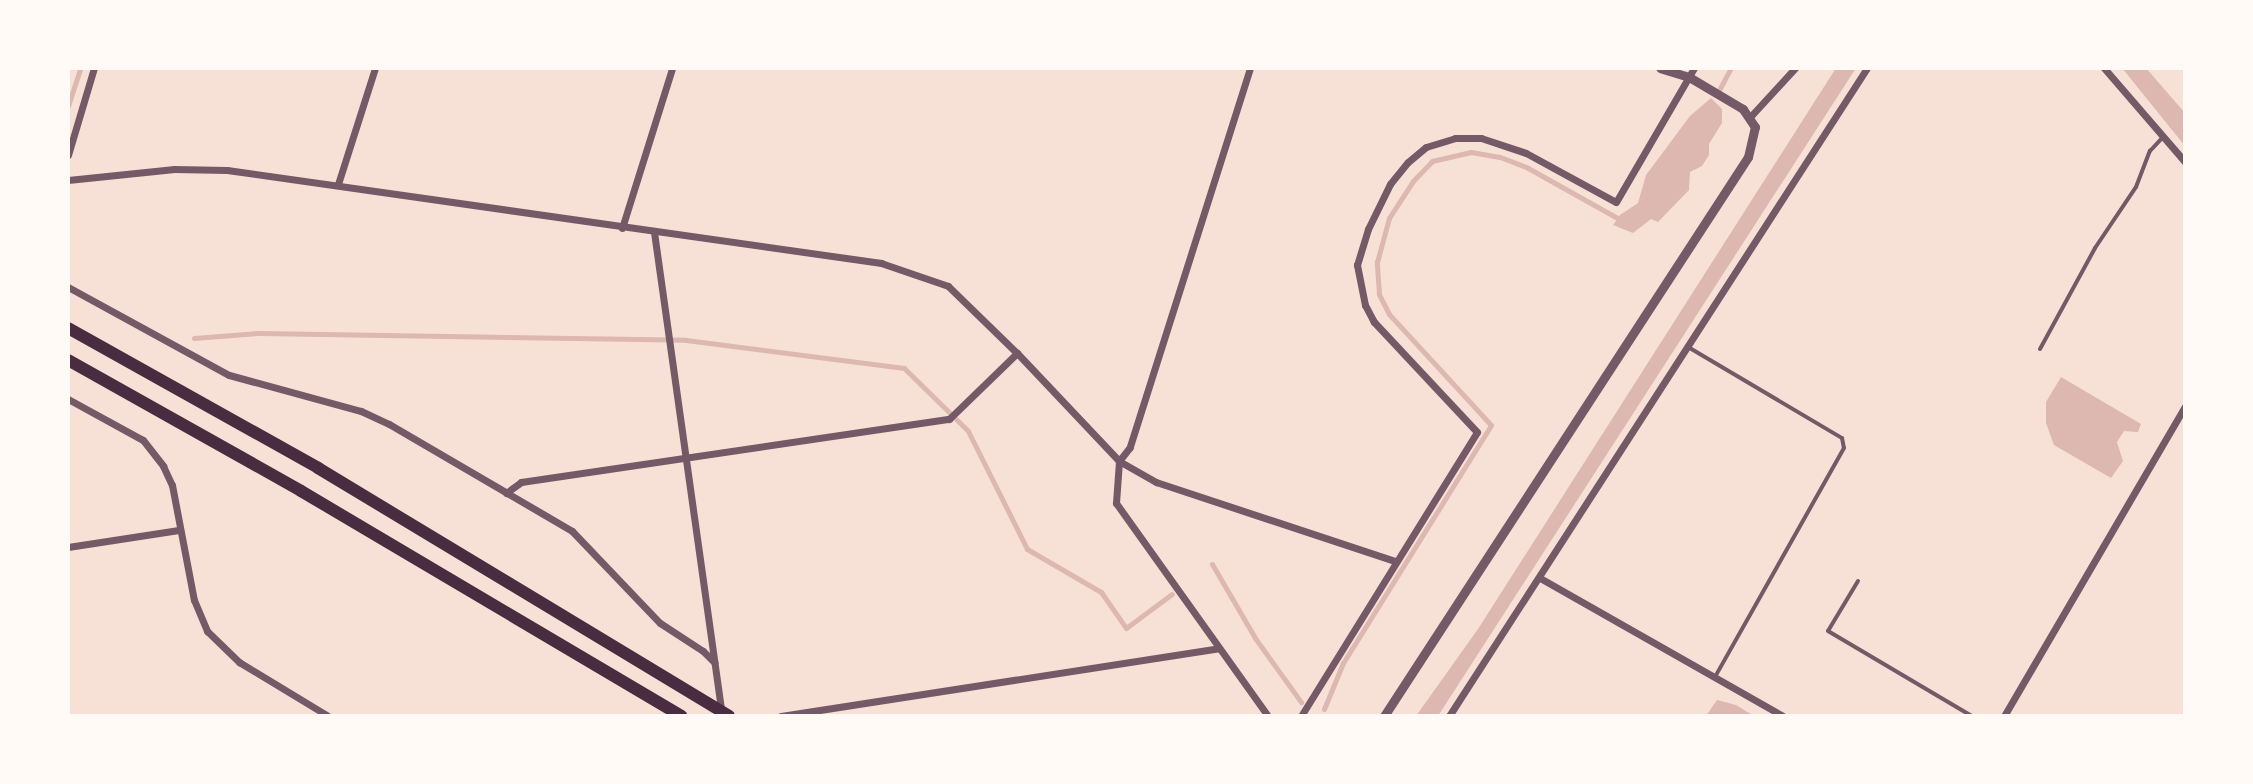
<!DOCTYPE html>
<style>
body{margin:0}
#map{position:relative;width:2253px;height:784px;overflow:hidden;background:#f7e1d7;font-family:"Public Sans",sans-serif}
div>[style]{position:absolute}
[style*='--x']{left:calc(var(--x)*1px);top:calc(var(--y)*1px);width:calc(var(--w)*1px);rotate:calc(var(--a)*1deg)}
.water>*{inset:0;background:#dcb8b0}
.stream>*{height:5px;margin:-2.5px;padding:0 2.5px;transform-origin:2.5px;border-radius:2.5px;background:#dcb8b0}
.service>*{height:4px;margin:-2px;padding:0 2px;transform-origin:2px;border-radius:2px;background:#755966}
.minor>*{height:7px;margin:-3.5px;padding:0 3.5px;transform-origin:3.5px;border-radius:3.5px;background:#755966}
.tertiary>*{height:9px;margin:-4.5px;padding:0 4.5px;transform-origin:4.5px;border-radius:4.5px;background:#755966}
.trunk>*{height:12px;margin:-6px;padding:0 6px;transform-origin:6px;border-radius:6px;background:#4a2c40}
span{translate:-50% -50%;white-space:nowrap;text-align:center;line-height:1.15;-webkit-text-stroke:6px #fffaf5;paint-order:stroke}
.frame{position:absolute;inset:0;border:70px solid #fffaf5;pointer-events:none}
</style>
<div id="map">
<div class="water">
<div style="clip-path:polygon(1836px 68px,1856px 68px,1438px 716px,1416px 716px,1478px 629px)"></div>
<div style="clip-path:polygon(2122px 68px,2146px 68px,2185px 113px,2185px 146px)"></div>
<div style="clip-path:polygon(1711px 98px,1722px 109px,1722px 123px,1709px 144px,1709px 155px,1702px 166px,1690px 172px,1689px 190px,1658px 222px,1651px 219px,1633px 233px,1613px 225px,1620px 215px,1638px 203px,1646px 175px,1690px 116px)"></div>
<div style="clip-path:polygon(2061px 377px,2141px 424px,2138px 432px,2124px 431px,2117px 442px,2123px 461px,2111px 478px,2054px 445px,2046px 423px,2046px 402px)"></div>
<div style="clip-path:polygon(1717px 700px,1736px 705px,1754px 716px,1706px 716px)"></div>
</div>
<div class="stream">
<div style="--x:1718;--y:92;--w:27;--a:-62"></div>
<div style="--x:68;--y:106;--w:40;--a:-72"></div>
<div style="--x:194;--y:338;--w:64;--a:-4.5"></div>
<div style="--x:258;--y:333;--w:428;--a:0.9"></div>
<div style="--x:686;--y:340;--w:220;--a:7.3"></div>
<div style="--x:904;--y:368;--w:90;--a:44.5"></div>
<div style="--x:968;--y:431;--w:132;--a:63.4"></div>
<div style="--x:1027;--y:549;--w:86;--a:30.2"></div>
<div style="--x:1101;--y:592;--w:44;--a:55.2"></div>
<div style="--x:1126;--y:628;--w:57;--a:-36.5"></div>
<div style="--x:1212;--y:564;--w:86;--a:59.8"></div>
<div style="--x:1255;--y:638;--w:79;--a:54.3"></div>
<div style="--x:1324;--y:709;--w:50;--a:-67.6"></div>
<div style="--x:1343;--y:663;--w:280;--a:-58.1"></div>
<div style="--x:1491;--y:425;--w:151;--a:-132.6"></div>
<div style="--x:1389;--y:314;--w:22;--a:-117"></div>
<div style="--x:1379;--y:294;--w:32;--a:-94"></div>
<div style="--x:1377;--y:262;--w:46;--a:-74.7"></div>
<div style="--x:1389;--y:218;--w:44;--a:-57"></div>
<div style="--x:1413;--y:181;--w:28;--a:-46"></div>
<div style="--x:1432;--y:161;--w:40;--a:-13"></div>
<div style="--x:1471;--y:152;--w:29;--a:10"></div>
<div style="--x:1500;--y:157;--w:30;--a:21"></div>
<div style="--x:1528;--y:168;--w:107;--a:29.2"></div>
</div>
<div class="service">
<div style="--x:1688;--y:347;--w:179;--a:30.6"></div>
<div style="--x:1842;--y:438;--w:10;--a:79"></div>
<div style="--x:1844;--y:448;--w:263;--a:119.4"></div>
<div style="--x:2040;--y:349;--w:115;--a:-61.4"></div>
<div style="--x:2095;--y:248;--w:73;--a:-56.1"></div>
<div style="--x:2136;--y:187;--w:39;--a:-69"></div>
<div style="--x:2150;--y:151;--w:19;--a:-47"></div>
<div style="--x:1858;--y:581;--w:58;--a:121"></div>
<div style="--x:1828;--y:631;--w:167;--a:30.6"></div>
</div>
<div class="minor">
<div style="--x:1250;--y:68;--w:398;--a:107.6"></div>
<div style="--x:1130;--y:447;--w:18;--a:128"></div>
<div style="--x:1119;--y:461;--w:43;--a:29.6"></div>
<div style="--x:1156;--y:482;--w:252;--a:18.3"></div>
<div style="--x:2104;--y:68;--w:124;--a:49.2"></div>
<div style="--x:1750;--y:117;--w:67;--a:-47.4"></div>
<div style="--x:68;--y:155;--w:91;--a:-73.4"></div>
<div style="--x:68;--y:180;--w:107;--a:-5.9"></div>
<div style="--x:174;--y:169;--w:53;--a:1.1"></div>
<div style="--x:227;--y:170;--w:661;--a:8.09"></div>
<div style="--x:881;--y:263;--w:71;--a:18.9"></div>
<div style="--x:948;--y:286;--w:96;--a:44.2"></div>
<div style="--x:1017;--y:353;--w:149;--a:46.6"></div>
<div style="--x:1119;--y:461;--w:42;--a:94.1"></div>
<div style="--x:1116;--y:503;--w:262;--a:54.5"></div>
<div style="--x:338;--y:184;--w:122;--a:-72.3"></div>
<div style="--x:622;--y:228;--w:168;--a:-72.6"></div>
<div style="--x:654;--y:232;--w:483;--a:82"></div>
<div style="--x:68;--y:287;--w:183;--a:28.7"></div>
<div style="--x:229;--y:375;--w:137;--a:15.3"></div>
<div style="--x:361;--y:411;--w:31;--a:25"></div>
<div style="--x:389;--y:424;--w:212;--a:30.3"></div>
<div style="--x:572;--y:531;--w:127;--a:46.3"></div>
<div style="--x:660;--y:623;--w:51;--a:33.1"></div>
<div style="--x:703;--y:651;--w:16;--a:45"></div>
<div style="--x:68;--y:399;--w:85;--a:28.7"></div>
<div style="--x:143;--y:440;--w:33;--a:52"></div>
<div style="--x:163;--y:466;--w:21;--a:65"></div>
<div style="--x:172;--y:485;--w:117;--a:79.2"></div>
<div style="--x:194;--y:600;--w:34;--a:67"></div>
<div style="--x:207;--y:631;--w:45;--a:44.1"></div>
<div style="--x:239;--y:662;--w:104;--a:31.2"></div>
<div style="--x:506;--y:493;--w:19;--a:-36"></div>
<div style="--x:521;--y:482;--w:433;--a:-8.4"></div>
<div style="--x:949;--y:419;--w:95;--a:-44.1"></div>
<div style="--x:68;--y:547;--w:112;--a:-8.7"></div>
<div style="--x:1540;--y:578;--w:279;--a:29.6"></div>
<div style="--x:781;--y:716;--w:443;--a:-8.8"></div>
<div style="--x:1301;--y:716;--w:334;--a:-58.2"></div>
<div style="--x:1477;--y:432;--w:151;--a:-133.1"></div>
<div style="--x:1374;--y:322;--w:19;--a:-118"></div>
<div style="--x:1365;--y:305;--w:41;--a:-101.3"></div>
<div style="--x:1357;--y:265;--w:38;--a:-73"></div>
<div style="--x:1368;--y:229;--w:50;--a:-63.9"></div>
<div style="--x:1390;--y:184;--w:28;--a:-51"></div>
<div style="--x:1408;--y:162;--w:23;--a:-40"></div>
<div style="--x:1426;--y:147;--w:30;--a:-17"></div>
<div style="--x:1455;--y:138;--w:26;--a:0"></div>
<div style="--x:1481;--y:138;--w:47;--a:18.4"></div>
<div style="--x:1526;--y:153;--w:102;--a:28.6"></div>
<div style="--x:1616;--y:202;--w:155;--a:-59.8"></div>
<div style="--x:1449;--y:716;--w:771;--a:-57.18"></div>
<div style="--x:2004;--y:716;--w:359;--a:-59.7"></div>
</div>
<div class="tertiary">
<div style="--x:1384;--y:716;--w:667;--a:-56.93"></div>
<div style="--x:1748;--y:157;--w:31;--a:-77"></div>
<div style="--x:1755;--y:127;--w:22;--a:-124"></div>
<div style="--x:1743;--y:109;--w:63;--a:-149.3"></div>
<div style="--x:1689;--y:77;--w:30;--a:-163"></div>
</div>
<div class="trunk">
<div style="--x:68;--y:328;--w:287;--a:29.2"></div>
<div style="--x:318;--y:468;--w:480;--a:31.1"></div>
<div style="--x:68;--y:360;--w:267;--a:29.3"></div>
<div style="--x:301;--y:491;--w:442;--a:30.6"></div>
</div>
<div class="frame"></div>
</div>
